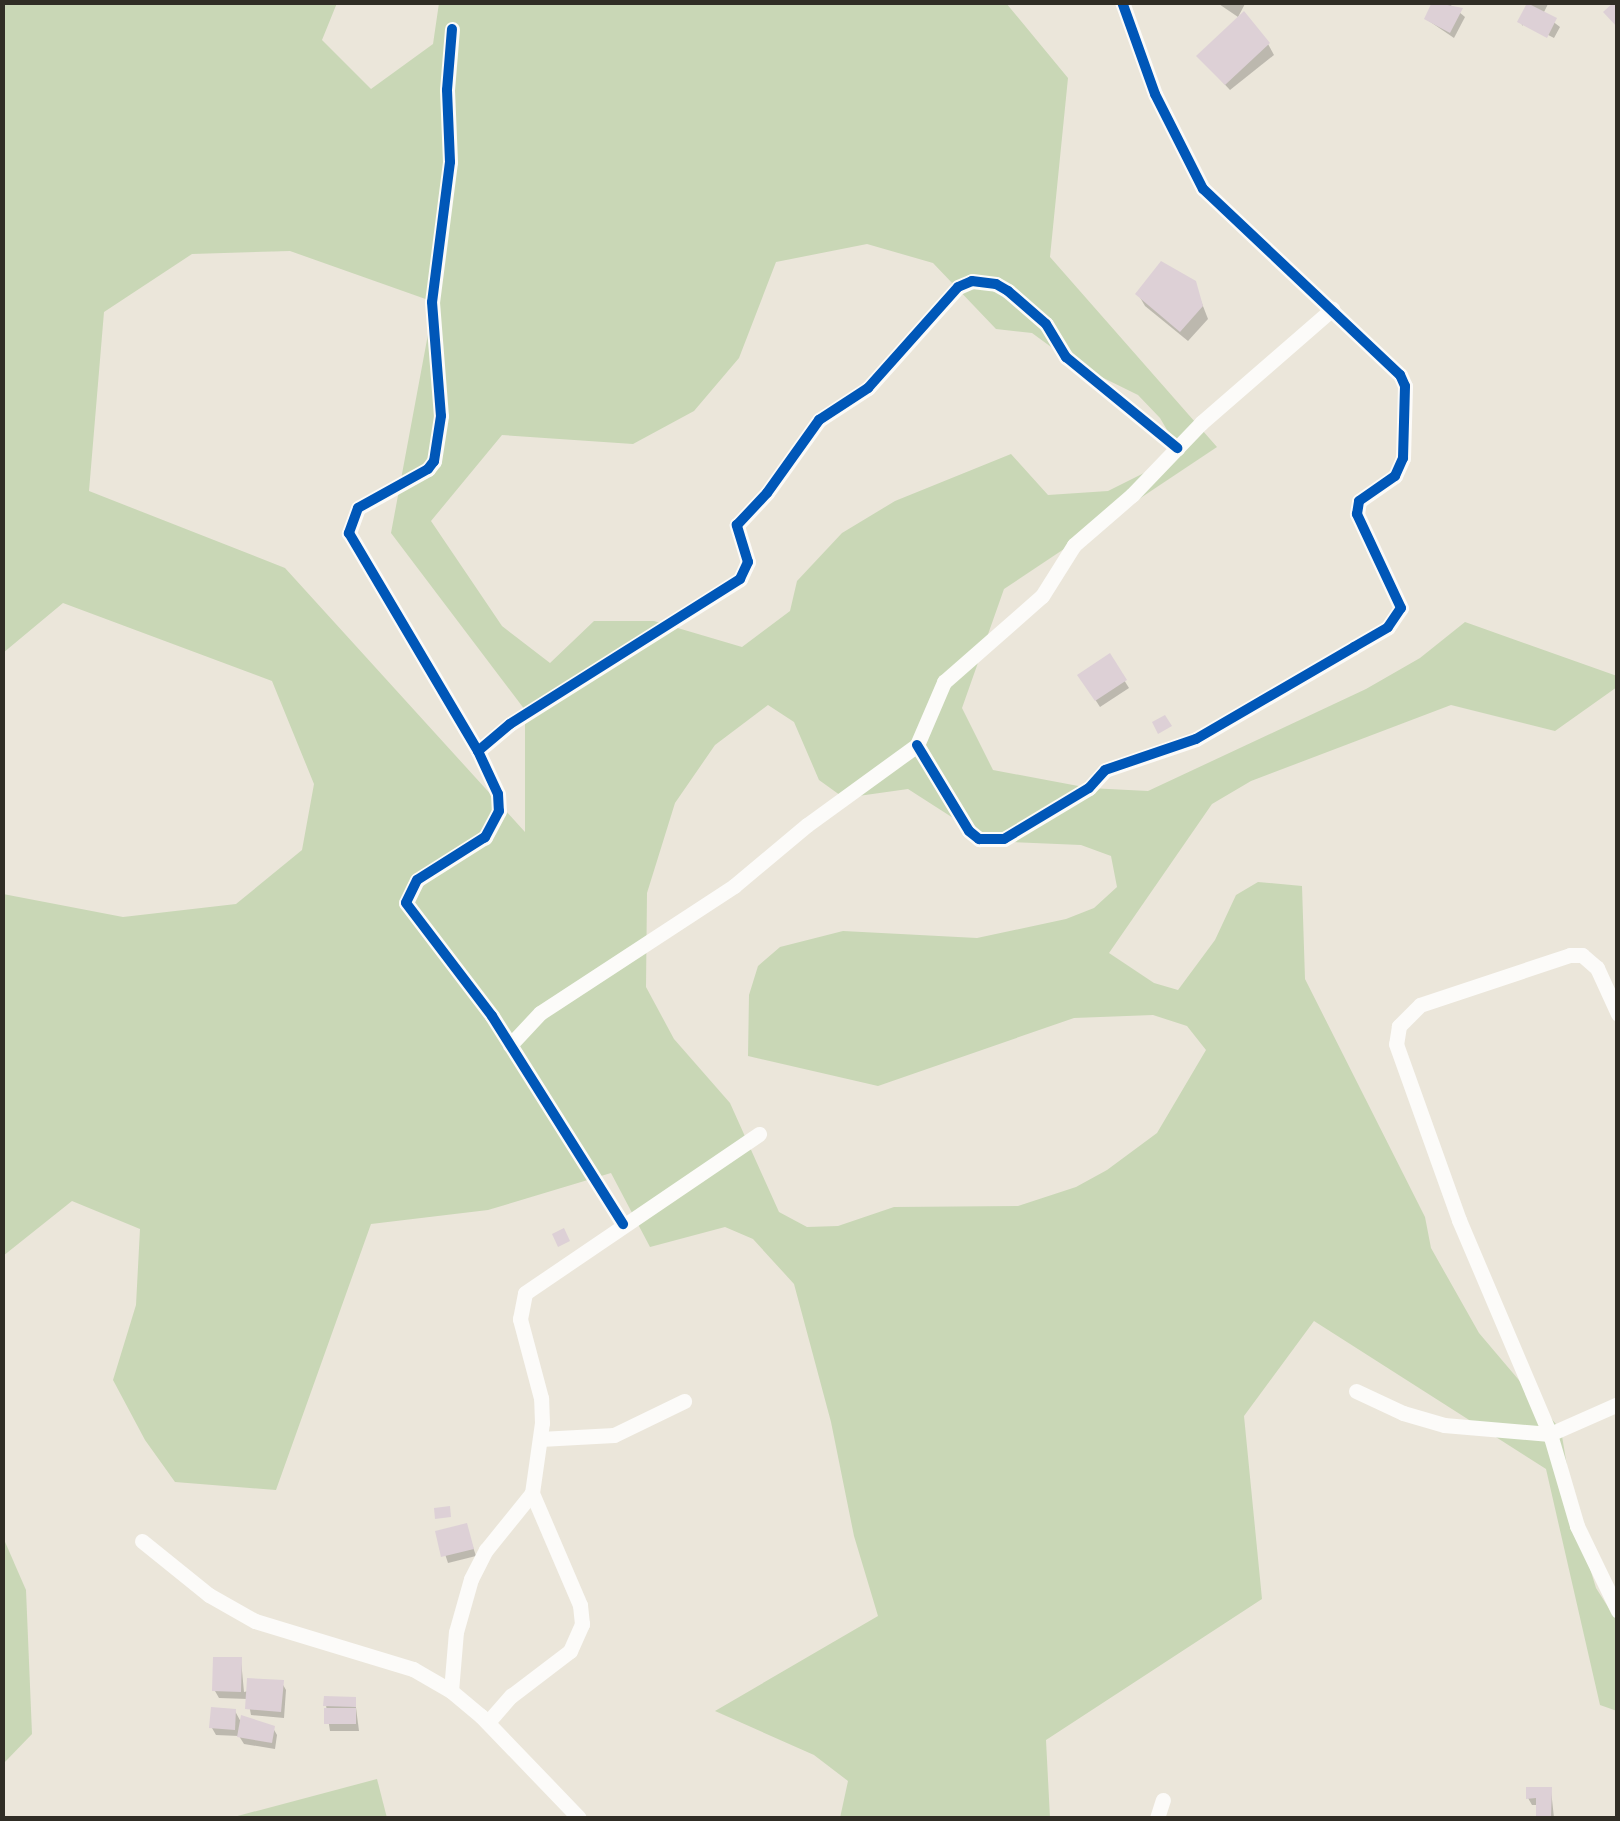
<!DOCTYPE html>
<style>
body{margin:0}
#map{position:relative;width:1620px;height:1821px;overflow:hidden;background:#ebe6da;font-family:"Asap Condensed",sans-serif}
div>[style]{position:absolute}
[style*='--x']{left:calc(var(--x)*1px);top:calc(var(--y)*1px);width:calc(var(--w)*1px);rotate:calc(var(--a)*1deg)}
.green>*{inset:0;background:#c9d7b6}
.shadow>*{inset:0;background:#0003}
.building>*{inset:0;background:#ddd0d6}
.minor>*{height:15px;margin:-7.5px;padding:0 7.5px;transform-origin:7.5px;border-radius:7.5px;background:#fcfbf9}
.cycleway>*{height:10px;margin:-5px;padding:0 5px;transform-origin:5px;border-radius:5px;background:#0057b8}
span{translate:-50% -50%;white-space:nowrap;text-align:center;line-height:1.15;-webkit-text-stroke:8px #f1ead4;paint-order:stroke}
.frame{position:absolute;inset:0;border:5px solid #302d25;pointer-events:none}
</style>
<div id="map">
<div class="green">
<div style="clip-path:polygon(evenodd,2px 3px,337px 3px,322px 40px,371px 89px,433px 44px,439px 3px,1006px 3px,1068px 78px,1050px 257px,1217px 447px,1004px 589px,962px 708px,993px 770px,1089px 788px,1148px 791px,1366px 689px,1420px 658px,1465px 622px,1617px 676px,1617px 687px,1555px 731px,1451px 705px,1251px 781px,1212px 804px,1109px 953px,1154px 983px,1178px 990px,1215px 940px,1236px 895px,1258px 882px,1302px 886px,1305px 979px,1425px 1217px,1431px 1248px,1479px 1333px,1561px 1430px,1577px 1526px,1596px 1588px,1617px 1621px,1617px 1711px,1600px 1705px,1546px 1469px,1314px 1321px,1244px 1416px,1262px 1599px,1046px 1740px,1050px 1818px,840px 1818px,848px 1781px,814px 1755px,715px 1711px,878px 1616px,854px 1536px,831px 1422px,794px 1284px,753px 1239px,725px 1227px,650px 1247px,611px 1173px,488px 1210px,371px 1224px,276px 1490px,175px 1482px,145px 1440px,113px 1380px,136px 1305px,140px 1229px,72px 1201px,3px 1256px,3px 894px,123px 917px,236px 904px,302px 850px,314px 784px,272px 681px,63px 603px,3px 653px,2px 3px,867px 244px,933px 263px,996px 329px,1032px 333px,1073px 363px,1138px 395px,1160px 418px,1177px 447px,1162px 464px,1108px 491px,1048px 495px,1011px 454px,895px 501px,842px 533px,797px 581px,790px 611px,742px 647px,654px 621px,594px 621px,550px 663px,502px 626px,431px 521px,502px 435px,633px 444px,694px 411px,739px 358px,776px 262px,867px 244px,2px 3px,290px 251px,434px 302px,391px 533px,525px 710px,525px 832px,285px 568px,89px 491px,104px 312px,192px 254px,290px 251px,2px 3px,768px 705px,794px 722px,819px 780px,844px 798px,908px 789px,989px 841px,1081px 845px,1111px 856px,1117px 887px,1094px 908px,1066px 919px,977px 938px,843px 931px,780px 947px,758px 966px,749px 995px,748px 1056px,878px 1086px,1074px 1018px,1153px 1015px,1187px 1026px,1206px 1050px,1157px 1133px,1107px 1170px,1076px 1187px,1018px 1206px,894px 1207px,838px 1226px,807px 1227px,779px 1212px,730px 1103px,674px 1039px,646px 987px,647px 893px,675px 803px,715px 745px,768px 705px)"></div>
<div style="clip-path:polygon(2px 1535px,26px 1590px,32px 1734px,3px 1764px)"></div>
<div style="clip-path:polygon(377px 1779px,387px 1818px,230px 1818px)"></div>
</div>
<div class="shadow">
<div style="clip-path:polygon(1216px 2px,1246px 2px,1238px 17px)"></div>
<div style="clip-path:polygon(1435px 2px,1447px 2px,1465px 17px,1454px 38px,1426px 19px)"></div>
<div style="clip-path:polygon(1530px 2px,1549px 2px,1543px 14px,1560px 27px,1554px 38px,1523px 22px,1523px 26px,1520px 22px)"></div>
<div style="clip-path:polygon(1268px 44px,1274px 55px,1230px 90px,1199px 57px)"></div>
<div style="clip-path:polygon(1194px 283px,1208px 319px,1188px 341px,1145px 306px,1138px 294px)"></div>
<div style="clip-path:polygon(1109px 656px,1129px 688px,1100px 707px,1080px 676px)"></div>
<div style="clip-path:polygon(466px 1526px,476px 1556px,448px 1563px,438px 1533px)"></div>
<div style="clip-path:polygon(241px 1660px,244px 1692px,282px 1683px,286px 1690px,284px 1718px,251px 1715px,248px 1699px,219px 1698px,215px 1691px)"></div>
<div style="clip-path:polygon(355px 1700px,359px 1731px,330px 1731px,326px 1705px)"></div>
<div style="clip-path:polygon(235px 1711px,242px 1724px,273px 1728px,277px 1735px,275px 1749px,244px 1744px,239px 1736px,216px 1735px,212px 1728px)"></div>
<div style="clip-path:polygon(1551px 1790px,1554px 1818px,1539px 1818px,1538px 1805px,1532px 1805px,1528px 1798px)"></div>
</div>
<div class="building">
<div style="clip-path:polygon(1432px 2px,1463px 8px,1450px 33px,1424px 19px)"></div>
<div style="clip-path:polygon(1614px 2px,1618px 4px,1618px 28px,1603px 12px)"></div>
<div style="clip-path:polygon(1527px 3px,1557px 18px,1547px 38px,1517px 22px)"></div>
<div style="clip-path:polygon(1244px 11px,1270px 43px,1225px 85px,1196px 56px)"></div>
<div style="clip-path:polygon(1161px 261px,1196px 281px,1203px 306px,1180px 332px,1135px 294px)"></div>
<div style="clip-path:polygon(1110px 653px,1127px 680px,1095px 701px,1077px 675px)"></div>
<div style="clip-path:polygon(1165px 715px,1172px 726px,1158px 734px,1152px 722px)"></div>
<div style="clip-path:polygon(564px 1228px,570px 1241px,558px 1247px,552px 1234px)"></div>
<div style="clip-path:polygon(450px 1506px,451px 1517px,435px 1519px,434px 1508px)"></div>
<div style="clip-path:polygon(467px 1523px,474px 1549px,441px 1557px,435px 1531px)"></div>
<div style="clip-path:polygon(213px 1657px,242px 1657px,241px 1692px,212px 1691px)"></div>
<div style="clip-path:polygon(247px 1678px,284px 1680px,281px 1712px,245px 1709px)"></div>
<div style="clip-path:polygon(324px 1696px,356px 1697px,356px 1707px,323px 1706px)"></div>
<div style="clip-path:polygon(211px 1707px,236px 1709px,235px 1730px,209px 1728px)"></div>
<div style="clip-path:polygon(324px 1708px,356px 1708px,356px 1724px,324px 1724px)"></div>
<div style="clip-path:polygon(241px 1715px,275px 1726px,272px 1743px,237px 1737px)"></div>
<div style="clip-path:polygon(1526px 1787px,1552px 1787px,1551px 1818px,1536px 1818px,1536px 1798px,1526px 1799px)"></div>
</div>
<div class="minor">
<div style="--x:452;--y:29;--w:61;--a:94.7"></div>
<div style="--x:447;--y:90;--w:72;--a:87.6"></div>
<div style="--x:450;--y:162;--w:141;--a:97.3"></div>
<div style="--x:432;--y:302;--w:114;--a:85.5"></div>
<div style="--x:441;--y:416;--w:46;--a:98.8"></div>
<div style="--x:434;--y:461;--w:10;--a:127"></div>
<div style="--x:428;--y:469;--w:80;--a:150.9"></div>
<div style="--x:358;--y:508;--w:27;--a:110"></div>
<div style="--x:349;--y:533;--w:253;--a:59.4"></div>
<div style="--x:478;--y:751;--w:47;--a:65.1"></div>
<div style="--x:498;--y:794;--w:17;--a:87"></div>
<div style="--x:499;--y:811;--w:30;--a:118"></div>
<div style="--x:485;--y:837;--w:80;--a:147.7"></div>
<div style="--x:417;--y:880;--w:25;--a:116"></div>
<div style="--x:406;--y:903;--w:142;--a:52.7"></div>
<div style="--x:492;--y:1016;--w:246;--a:57.8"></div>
<div style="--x:917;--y:745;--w:100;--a:58.8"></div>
<div style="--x:969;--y:831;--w:13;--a:39"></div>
<div style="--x:979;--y:839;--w:25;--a:0"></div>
<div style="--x:1004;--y:839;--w:99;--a:-31"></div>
<div style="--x:1089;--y:788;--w:24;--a:-48"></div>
<div style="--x:1105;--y:770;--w:96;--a:-18.8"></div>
<div style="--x:1196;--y:739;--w:183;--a:-30.2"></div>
<div style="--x:1354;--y:647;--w:39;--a:-30"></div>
<div style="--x:1388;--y:627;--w:23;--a:-56"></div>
<div style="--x:1401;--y:608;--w:104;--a:-115.1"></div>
<div style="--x:1357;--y:514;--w:13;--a:-81"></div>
<div style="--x:1359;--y:501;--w:44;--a:-34.8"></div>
<div style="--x:1395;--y:476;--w:20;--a:-66"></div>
<div style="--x:1403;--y:458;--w:72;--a:-88.4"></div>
<div style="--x:1405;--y:386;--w:12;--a:-114"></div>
<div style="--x:1400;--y:375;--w:271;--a:-136.6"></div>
<div style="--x:1203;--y:189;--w:106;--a:-116.8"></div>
<div style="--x:1155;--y:94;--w:98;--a:-109.7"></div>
<div style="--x:478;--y:751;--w:42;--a:-40.2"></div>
<div style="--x:510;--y:724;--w:272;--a:-32.2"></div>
<div style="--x:740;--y:579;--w:19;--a:-65"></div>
<div style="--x:748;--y:562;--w:39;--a:-107"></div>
<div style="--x:737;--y:525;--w:44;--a:-46.8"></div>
<div style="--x:767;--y:493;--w:90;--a:-54.5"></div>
<div style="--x:819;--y:420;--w:59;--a:-33.1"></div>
<div style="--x:868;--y:388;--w:135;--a:-48.3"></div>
<div style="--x:958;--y:287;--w:15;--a:-23"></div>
<div style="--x:972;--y:281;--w:24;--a:7"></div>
<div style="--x:996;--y:284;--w:14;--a:30"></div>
<div style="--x:1008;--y:291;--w:50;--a:41"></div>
<div style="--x:1046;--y:324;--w:39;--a:59"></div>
<div style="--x:1066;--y:357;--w:144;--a:39.3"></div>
<div style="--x:1618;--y:1014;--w:51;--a:-114.5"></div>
<div style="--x:1597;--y:968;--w:20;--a:-139"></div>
<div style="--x:1582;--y:955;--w:12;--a:180"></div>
<div style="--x:1570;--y:955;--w:158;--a:161.6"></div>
<div style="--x:1420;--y:1005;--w:30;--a:135"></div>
<div style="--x:1399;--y:1026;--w:18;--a:99"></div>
<div style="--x:1396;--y:1044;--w:187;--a:70.3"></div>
<div style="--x:1459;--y:1220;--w:233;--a:67"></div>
<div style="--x:1550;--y:1434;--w:96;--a:73.6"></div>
<div style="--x:1577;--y:1526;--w:94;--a:64.2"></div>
<div style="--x:510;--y:1045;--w:44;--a:-46.8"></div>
<div style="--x:540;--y:1013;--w:232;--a:-33.2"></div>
<div style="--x:734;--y:886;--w:95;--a:-39.9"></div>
<div style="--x:807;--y:825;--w:136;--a:-36"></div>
<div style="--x:917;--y:745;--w:69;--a:-66.8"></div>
<div style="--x:944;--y:682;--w:130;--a:-41.3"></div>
<div style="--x:1042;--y:596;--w:60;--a:-57.9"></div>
<div style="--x:1074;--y:545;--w:77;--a:-40.8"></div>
<div style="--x:1132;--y:495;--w:100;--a:-46.2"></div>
<div style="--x:1201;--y:423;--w:174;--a:-41"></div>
<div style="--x:1356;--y:1391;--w:52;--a:25.1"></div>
<div style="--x:1403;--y:1413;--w:43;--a:16.3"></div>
<div style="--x:1444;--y:1425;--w:106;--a:4.9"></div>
<div style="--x:1550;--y:1434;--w:74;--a:-23.8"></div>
<div style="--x:540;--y:1439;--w:74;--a:-3.1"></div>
<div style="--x:614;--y:1435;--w:78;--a:-25.9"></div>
<div style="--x:142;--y:1541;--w:86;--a:38.9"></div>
<div style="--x:209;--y:1595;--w:53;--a:29.5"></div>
<div style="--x:255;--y:1621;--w:165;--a:16.9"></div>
<div style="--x:413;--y:1669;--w:44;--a:30.1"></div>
<div style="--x:451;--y:1691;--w:39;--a:40"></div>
<div style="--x:481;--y:1716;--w:141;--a:46.1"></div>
<div style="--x:451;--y:1691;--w:59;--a:-85.2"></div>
<div style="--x:456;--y:1632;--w:55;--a:-74.2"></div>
<div style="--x:471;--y:1579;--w:33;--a:-63"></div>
<div style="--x:486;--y:1550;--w:73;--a:-51.1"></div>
<div style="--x:532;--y:1493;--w:71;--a:-81.9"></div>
<div style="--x:542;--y:1423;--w:25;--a:-92"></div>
<div style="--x:541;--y:1398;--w:82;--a:-104.9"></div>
<div style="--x:520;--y:1319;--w:26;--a:-79"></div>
<div style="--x:525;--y:1293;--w:283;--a:-34.2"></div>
<div style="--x:488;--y:1722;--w:35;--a:-49"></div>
<div style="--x:511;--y:1696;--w:74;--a:-37.3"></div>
<div style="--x:570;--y:1651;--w:30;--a:-66"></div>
<div style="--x:582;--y:1624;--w:19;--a:-96"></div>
<div style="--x:580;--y:1605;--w:122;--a:-113.2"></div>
<div style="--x:1157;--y:1818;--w:19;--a:-72"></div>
</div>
<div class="cycleway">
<div style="--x:452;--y:29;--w:61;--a:94.7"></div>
<div style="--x:447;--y:90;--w:72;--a:87.6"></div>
<div style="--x:450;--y:162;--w:141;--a:97.3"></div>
<div style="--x:432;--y:302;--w:114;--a:85.5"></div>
<div style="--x:441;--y:416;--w:46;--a:98.8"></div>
<div style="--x:434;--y:461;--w:10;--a:127"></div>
<div style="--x:428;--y:469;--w:80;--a:150.9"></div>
<div style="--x:358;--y:508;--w:27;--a:110"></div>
<div style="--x:349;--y:533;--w:253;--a:59.4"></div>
<div style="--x:478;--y:751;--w:47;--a:65.1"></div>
<div style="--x:498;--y:794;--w:17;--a:87"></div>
<div style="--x:499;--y:811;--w:30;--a:118"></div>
<div style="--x:485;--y:837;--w:80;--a:147.7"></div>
<div style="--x:417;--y:880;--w:25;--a:116"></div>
<div style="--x:406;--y:903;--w:142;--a:52.7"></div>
<div style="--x:492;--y:1016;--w:246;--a:57.8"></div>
<div style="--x:917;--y:745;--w:100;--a:58.8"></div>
<div style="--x:969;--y:831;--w:13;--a:39"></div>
<div style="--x:979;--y:839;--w:25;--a:0"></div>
<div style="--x:1004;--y:839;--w:99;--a:-31"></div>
<div style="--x:1089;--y:788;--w:24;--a:-48"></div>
<div style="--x:1105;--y:770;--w:96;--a:-18.8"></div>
<div style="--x:1196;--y:739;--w:183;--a:-30.2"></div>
<div style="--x:1354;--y:647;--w:39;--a:-30"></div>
<div style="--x:1388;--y:627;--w:23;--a:-56"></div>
<div style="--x:1401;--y:608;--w:104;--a:-115.1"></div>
<div style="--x:1357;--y:514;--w:13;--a:-81"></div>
<div style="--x:1359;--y:501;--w:44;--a:-34.8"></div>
<div style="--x:1395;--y:476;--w:20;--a:-66"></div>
<div style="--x:1403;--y:458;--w:72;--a:-88.4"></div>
<div style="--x:1405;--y:386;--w:12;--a:-114"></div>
<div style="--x:1400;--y:375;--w:271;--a:-136.6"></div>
<div style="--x:1203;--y:189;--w:106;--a:-116.8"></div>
<div style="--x:1155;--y:94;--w:98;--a:-109.7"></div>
<div style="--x:478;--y:751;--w:42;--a:-40.2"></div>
<div style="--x:510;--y:724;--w:272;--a:-32.2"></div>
<div style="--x:740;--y:579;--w:19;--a:-65"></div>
<div style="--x:748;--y:562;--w:39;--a:-107"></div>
<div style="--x:737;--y:525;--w:44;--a:-46.8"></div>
<div style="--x:767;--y:493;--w:90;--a:-54.5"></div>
<div style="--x:819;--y:420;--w:59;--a:-33.1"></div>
<div style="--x:868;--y:388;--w:135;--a:-48.3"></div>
<div style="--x:958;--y:287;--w:15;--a:-23"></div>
<div style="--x:972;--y:281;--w:24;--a:7"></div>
<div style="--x:996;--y:284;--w:14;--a:30"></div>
<div style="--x:1008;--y:291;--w:50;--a:41"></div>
<div style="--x:1046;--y:324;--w:39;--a:59"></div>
<div style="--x:1066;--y:357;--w:144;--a:39.3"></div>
</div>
<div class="frame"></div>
</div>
